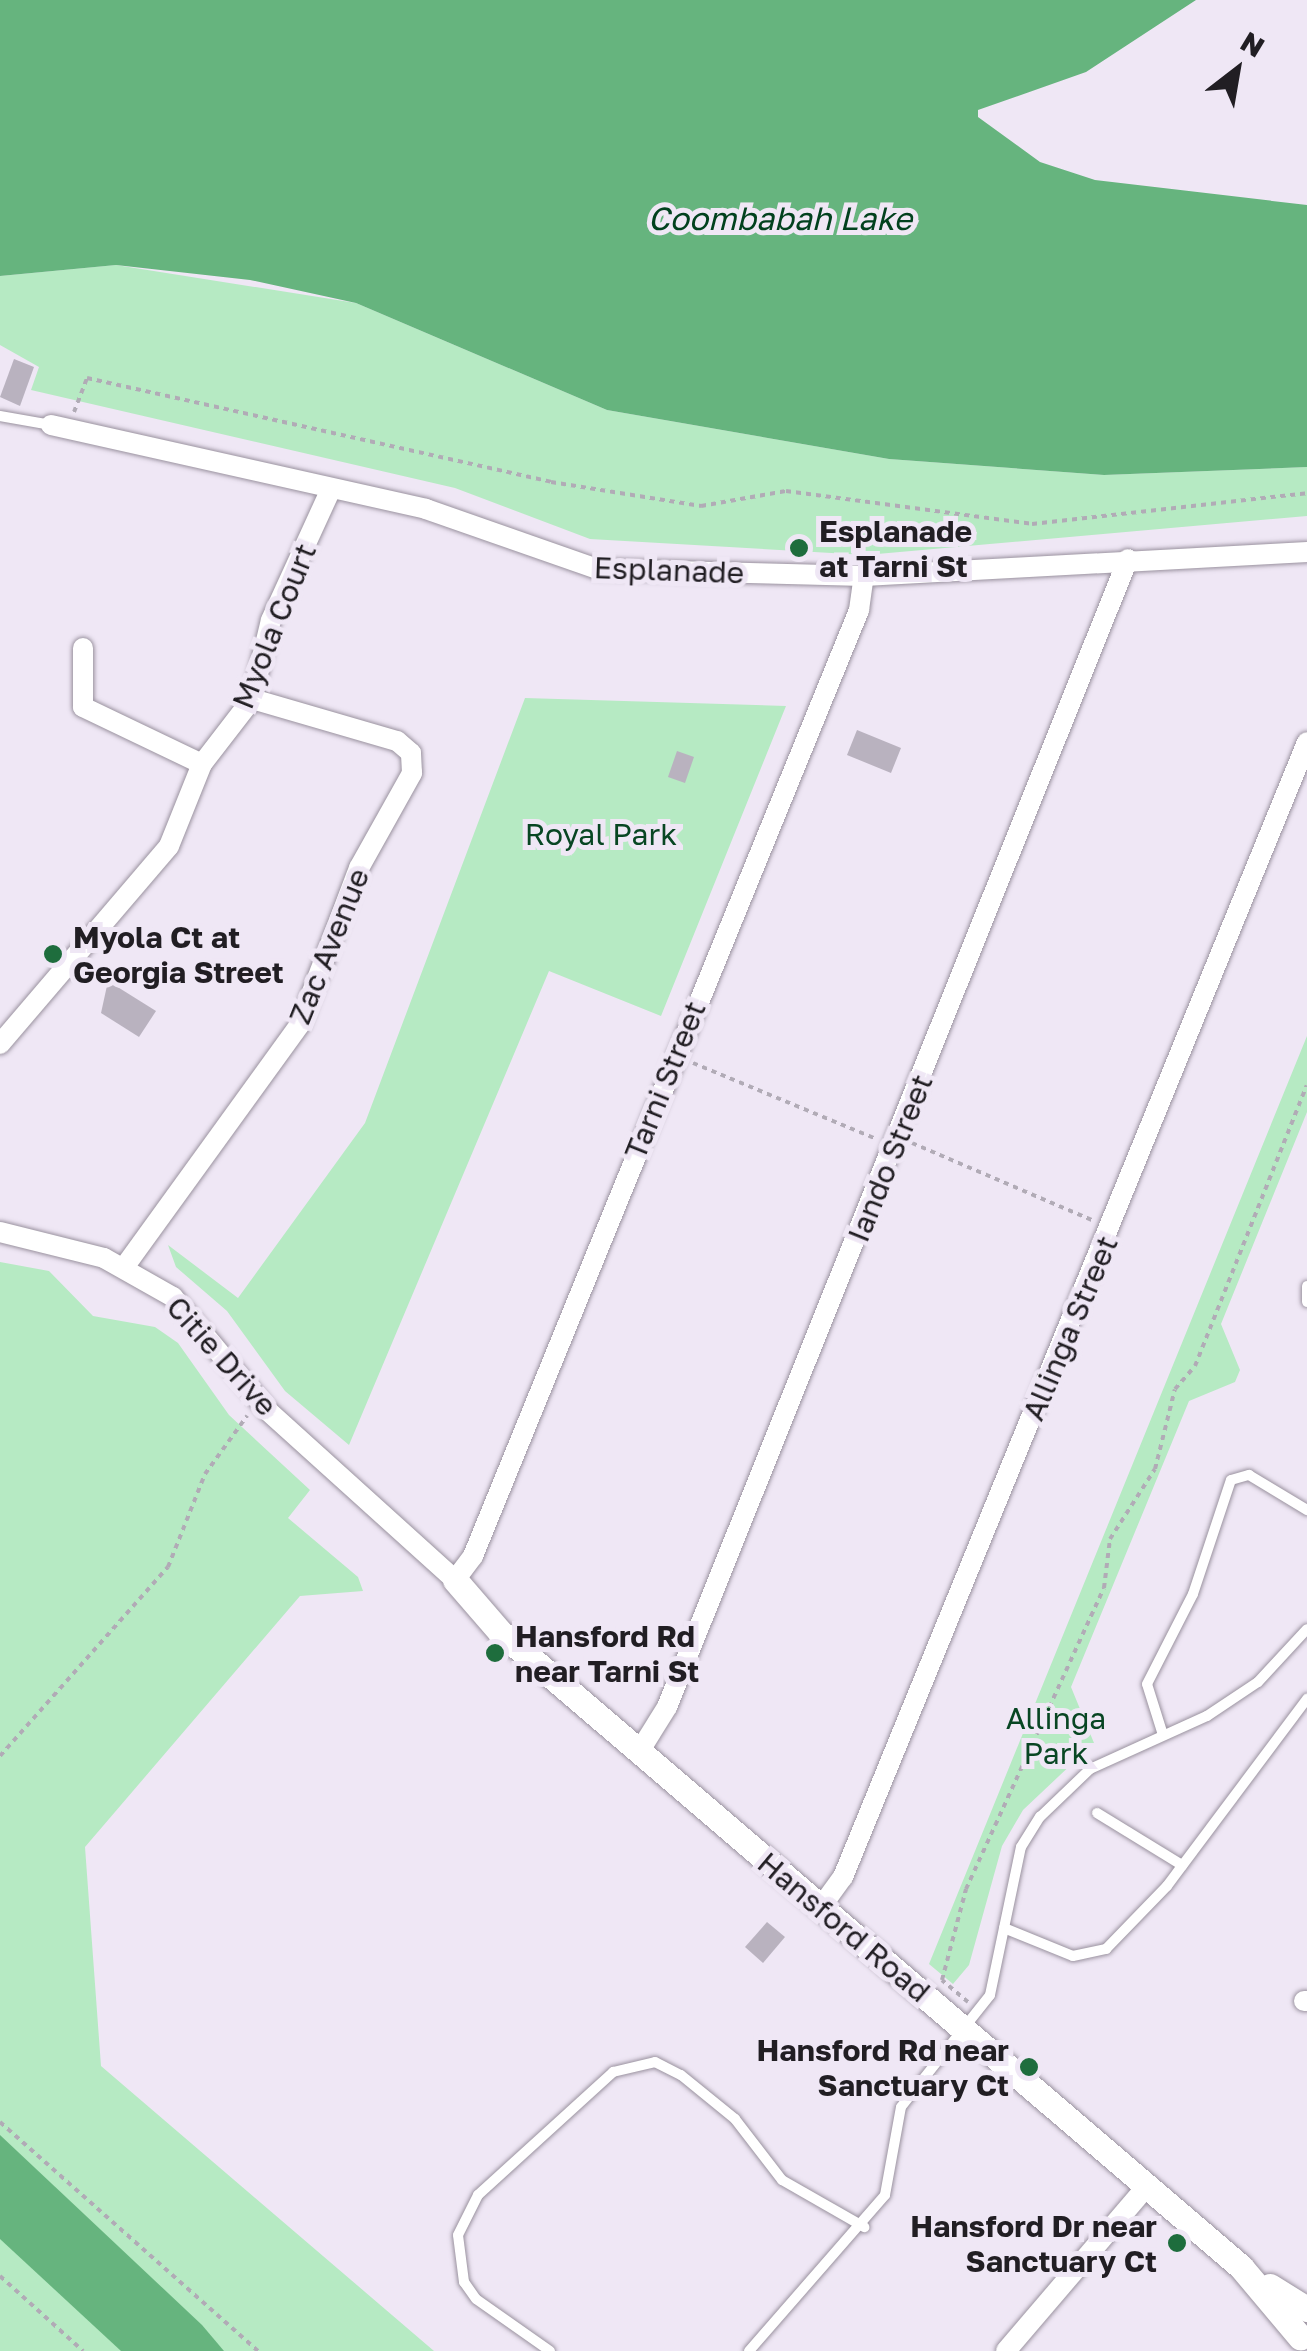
<!DOCTYPE html>
<style>
body{margin:0}
#map{position:relative;width:1307px;height:2351px;overflow:hidden;background:#efe7f5;font-family:"Golos Text",sans-serif}
div>[style]{position:absolute}
[style*='--x']{left:calc(var(--x)*1px);top:calc(var(--y)*1px);width:calc(var(--w)*1px);rotate:calc(var(--a)*1deg)}
.green>*{inset:0;background:#b6eac3}
.water>*{inset:0;background:#66b47e}
.building>*{inset:0;background:#b9b2bf}
.path>*{height:4px;margin-top:-2px;transform-origin:0;background:repeating-linear-gradient(90deg,#b1abb6 0 5px,transparent 0 10px)}
.roads{filter:drop-shadow(0 0 2px #9a929f) drop-shadow(0 0 2px #9a929f)}
.service>*{height:10px;margin:-5px;padding:0 5px;transform-origin:5px;border-radius:5px;background:#fff}
.minor>*{height:20px;margin:-10px;padding:0 10px;transform-origin:10px;border-radius:10px;background:#fff}
.tertiary>*{height:25px;margin:-12.5px;padding:0 12.5px;transform-origin:12.5px;border-radius:12.5px;background:#fff}
.dots>*{width:28px;height:28px;translate:-50% -50%;box-sizing:border-box;border:5px solid #efe7f5;border-radius:50%}
span{translate:-50% -50%;white-space:nowrap;text-align:center;line-height:1.15;-webkit-text-stroke:10px #efe7f5;paint-order:stroke}
.poi-label{font-size:30px;color:#211e23;font-weight:700}
.left{translate:0 -50%;text-align:left}
.right{translate:-100% -50%;text-align:right}
.street-label{font-size:30px;color:#211e23}
.park-label{font-size:30px;color:#084623}
.water-label{font-size:32px;color:#01411e;font-style:italic}
.north{position:absolute;left:1187px;top:20px;width:100px;height:100px;-webkit-text-stroke:8px #efe7f5;paint-order:stroke;rotate:31deg;font-size:28px;font-weight:700;line-height:40px;text-align:center;color:#211e23}
.north::after{content:'';display:block;margin:auto;width:35px;height:45px;background:#211e23;clip-path:polygon(50% 0,100% 100%,50% 72%,0 100%)}
</style>
<div id="map">
<div class="green">
<div style="clip-path:polygon(116px 265px,356px 303px,607px 410px,889px 459px,1104px 475px,1307px 467px,1307px 516px,866px 555px,590px 539px,455px 488px,31px 390px,39px 367px,0 345px,0 276px)"></div>
<div style="clip-path:polygon(525px 698px,786px 706px,661px 1016px,549px 971px,349px 1445px,285px 1391px,227px 1311px,176px 1267px,168px 1245px,238px 1298px,365px 1123px)"></div>
<div style="clip-path:polygon(1307px 1036px,1307px 1112px,1221px 1324px,1240px 1370px,1235px 1382px,1189px 1401px,1071px 1687px,1094px 1743px,1023px 1810px,1002px 1846px,969px 1965px,953px 1984px,929px 1964px)"></div>
<div style="clip-path:polygon(0 1262px,49px 1271px,93px 1316px,155px 1327px,178px 1343px,229px 1415px,310px 1490px,288px 1518px,358px 1577px,363px 1591px,300px 1596px,85px 1847px,101px 2066px,434px 2351px,0 2351px)"></div>
</div>
<div class="water">
<div style="clip-path:polygon(0 0,1196px 0,1086px 72px,978px 110px,978px 117px,1040px 162px,1095px 180px,1307px 205px,1307px 467px,1104px 475px,889px 459px,607px 410px,356px 303px,250px 280px,116px 265px,0 276px)"></div>
<div style="clip-path:polygon(0 2135px,202px 2325px,224px 2351px,121px 2351px,0 2239px)"></div>
</div>
<div class="building">
<div style="clip-path:polygon(14px 359px,34px 367px,20px 406px,0 397px)"></div>
<div style="clip-path:polygon(857px 730px,901px 748px,891px 773px,847px 755px)"></div>
<div style="clip-path:polygon(677px 751px,694px 757px,685px 783px,668px 777px)"></div>
<div style="clip-path:polygon(108px 981px,156px 1011px,139px 1037px,101px 1013px)"></div>
<div style="clip-path:polygon(767px 1922px,785px 1937px,763px 1963px,745px 1947px)"></div>
</div>
<div class="path">
<div style="--x:74;--y:412;--w:36;--a:-69"></div>
<div style="--x:87;--y:378;--w:476;--a:12.6"></div>
<div style="--x:551;--y:482;--w:152;--a:9.1"></div>
<div style="--x:701;--y:506;--w:86;--a:-10"></div>
<div style="--x:786;--y:491;--w:248;--a:7.6"></div>
<div style="--x:1032;--y:524;--w:277;--a:-6.4"></div>
<div style="--x:693;--y:1063;--w:196;--a:22.5"></div>
<div style="--x:912;--y:1143;--w:196;--a:23.2"></div>
<div style="--x:0;--y:1756;--w:253;--a:-48.4"></div>
<div style="--x:168;--y:1567;--w:100;--a:-68.3"></div>
<div style="--x:205;--y:1474;--w:72;--a:-54.1"></div>
<div style="--x:968;--y:2002;--w:34;--a:-140"></div>
<div style="--x:942;--y:1980;--w:94;--a:-75.2"></div>
<div style="--x:966;--y:1889;--w:331;--a:-65.4"></div>
<div style="--x:1104;--y:1588;--w:49;--a:-83"></div>
<div style="--x:1110;--y:1539;--w:83;--a:-57.3"></div>
<div style="--x:1155;--y:1469;--w:82;--a:-76"></div>
<div style="--x:1175;--y:1389;--w:30;--a:-49"></div>
<div style="--x:1195;--y:1366;--w:302;--a:-68.3"></div>
<div style="--x:0;--y:2122;--w:345;--a:41.6"></div>
<div style="--x:0;--y:2276;--w:112;--a:42.1"></div>
</div>
<div class="roads">
<div class="service">
<div style="--x:0;--y:416;--w:52;--a:10"></div>
<div style="--x:1307;--y:1286;--w:16;--a:90"></div>
<div style="--x:1163;--y:1735;--w:53;--a:-107.4"></div>
<div style="--x:1147;--y:1684;--w:101;--a:-62.9"></div>
<div style="--x:1193;--y:1594;--w:120;--a:-71.6"></div>
<div style="--x:1231;--y:1480;--w:19;--a:-16"></div>
<div style="--x:1249;--y:1475;--w:68;--a:31.1"></div>
<div style="--x:1097;--y:1813;--w:100;--a:31.5"></div>
<div style="--x:1004;--y:1928;--w:74;--a:22.1"></div>
<div style="--x:1073;--y:1956;--w:34;--a:-12"></div>
<div style="--x:1106;--y:1949;--w:88;--a:-45.9"></div>
<div style="--x:1167;--y:1886;--w:234;--a:-53.2"></div>
<div style="--x:550;--y:2351;--w:90;--a:-144.9"></div>
<div style="--x:476;--y:2299;--w:21;--a:-125"></div>
<div style="--x:464;--y:2282;--w:47;--a:-97.3"></div>
<div style="--x:458;--y:2235;--w:45;--a:-63.4"></div>
<div style="--x:478;--y:2195;--w:183;--a:-42.3"></div>
<div style="--x:613;--y:2072;--w:43;--a:-13.4"></div>
<div style="--x:655;--y:2062;--w:29;--a:27"></div>
<div style="--x:681;--y:2075;--w:70;--a:39.2"></div>
<div style="--x:735;--y:2119;--w:77;--a:52.4"></div>
<div style="--x:782;--y:2180;--w:95;--a:29.8"></div>
<div style="--x:749;--y:2351;--w:207;--a:-48.9"></div>
<div style="--x:885;--y:2195;--w:89;--a:-79.7"></div>
<div style="--x:901;--y:2107;--w:143;--a:-51.5"></div>
<div style="--x:990;--y:1995;--w:151;--a:-78.2"></div>
<div style="--x:1021;--y:1847;--w:36;--a:-58"></div>
<div style="--x:1040;--y:1817;--w:69;--a:-43.8"></div>
<div style="--x:1090;--y:1769;--w:128;--a:-24.4"></div>
<div style="--x:1207;--y:1716;--w:61;--a:-33.7"></div>
<div style="--x:1258;--y:1682;--w:72;--a:-47.2"></div>
</div>
<div class="minor">
<div style="--x:51;--y:425;--w:384;--a:12.6"></div>
<div style="--x:426;--y:509;--w:181;--a:19.3"></div>
<div style="--x:597;--y:569;--w:267;--a:1.5"></div>
<div style="--x:864;--y:576;--w:444;--a:-3.1"></div>
<div style="--x:83;--y:648;--w:59;--a:90"></div>
<div style="--x:83;--y:707;--w:132;--a:25.6"></div>
<div style="--x:0;--y:1044;--w:260;--a:-49.5"></div>
<div style="--x:169;--y:846;--w:88;--a:-68.1"></div>
<div style="--x:202;--y:764;--w:82;--a:-52.4"></div>
<div style="--x:252;--y:699;--w:81;--a:-76.5"></div>
<div style="--x:271;--y:620;--w:144;--a:-65.4"></div>
<div style="--x:0;--y:1232;--w:107;--a:14"></div>
<div style="--x:104;--y:1258;--w:79;--a:29.5"></div>
<div style="--x:173;--y:1297;--w:148;--a:50.2"></div>
<div style="--x:268;--y:1411;--w:252;--a:42.1"></div>
<div style="--x:455;--y:1580;--w:30;--a:-53"></div>
<div style="--x:473;--y:1556;--w:1022;--a:-67.8"></div>
<div style="--x:859;--y:610;--w:34;--a:-82"></div>
<div style="--x:125;--y:1266;--w:299;--a:-54.1"></div>
<div style="--x:300;--y:1024;--w:167;--a:-69.3"></div>
<div style="--x:359;--y:868;--w:109;--a:-60.8"></div>
<div style="--x:412;--y:773;--w:20;--a:-93"></div>
<div style="--x:411;--y:753;--w:18;--a:-139"></div>
<div style="--x:397;--y:741;--w:151;--a:-163.8"></div>
<div style="--x:639;--y:1752;--w:53;--a:-58.1"></div>
<div style="--x:667;--y:1707;--w:1237;--a:-68.12"></div>
<div style="--x:821;--y:1907;--w:37;--a:-54"></div>
<div style="--x:843;--y:1877;--w:1226;--a:-67.76"></div>
<div style="--x:1304;--y:2001;--w:3;--a:0"></div>
<div style="--x:1006;--y:2351;--w:216;--a:-49.5"></div>
</div>
<div class="tertiary">
<div style="--x:455;--y:1580;--w:69;--a:49.1"></div>
<div style="--x:500;--y:1632;--w:976;--a:40.59"></div>
<div style="--x:1241;--y:2267;--w:92;--a:49.9"></div>
<div style="--x:1270;--y:2286;--w:44;--a:31.9"></div>
</div>
</div>
<div class="dots">
<div style="left:799px;top:548px;background:#1e6d3d"></div>
<div style="left:53px;top:954px;background:#1e6d3d"></div>
<div style="left:495px;top:1653px;background:#1e6d3d"></div>
<div style="left:1029px;top:2067px;background:#1e6d3d"></div>
<div style="left:1177px;top:2243px;background:#1e6d3d"></div>
</div>
<div class="poi-label">
<span class="left" style="left:819px;top:548px">Esplanade<br>at Tarni St</span>
<span class="left" style="left:73px;top:954px">Myola Ct at<br>Georgia Street</span>
<span class="left" style="left:515px;top:1653px">Hansford Rd<br>near Tarni St</span>
<span class="right" style="left:1009px;top:2067px">Hansford Rd near<br>Sanctuary Ct</span>
<span class="right" style="left:1157px;top:2243px">Hansford Dr near<br>Sanctuary Ct</span>
</div>
<div class="street-label">
<span style="left:669px;top:570px;rotate:2deg">Esplanade</span>
<span style="left:274px;top:626px;rotate:-68deg">Myola Court</span>
<span style="left:329px;top:946px;rotate:-68deg">Zac Avenue</span>
<span style="left:665px;top:1080px;rotate:-68deg">Tarni Street</span>
<span style="left:890px;top:1158px;rotate:-68deg">Iando Street</span>
<span style="left:1070px;top:1328px;rotate:-67deg">Allinga Street</span>
<span style="left:222px;top:1356px;rotate:48deg">Citie Drive</span>
<span style="left:844px;top:1927px;rotate:40deg">Hansford Road</span>
</div>
<div class="park-label">
<span style="left:601px;top:834px">Royal Park</span>
<span style="left:1056px;top:1735px">Allinga<br>Park</span>
</div>
<div class="water-label">
<span style="left:780px;top:218px">Coombabah Lake</span>
</div>
<div class="north">N</div>
</div>
